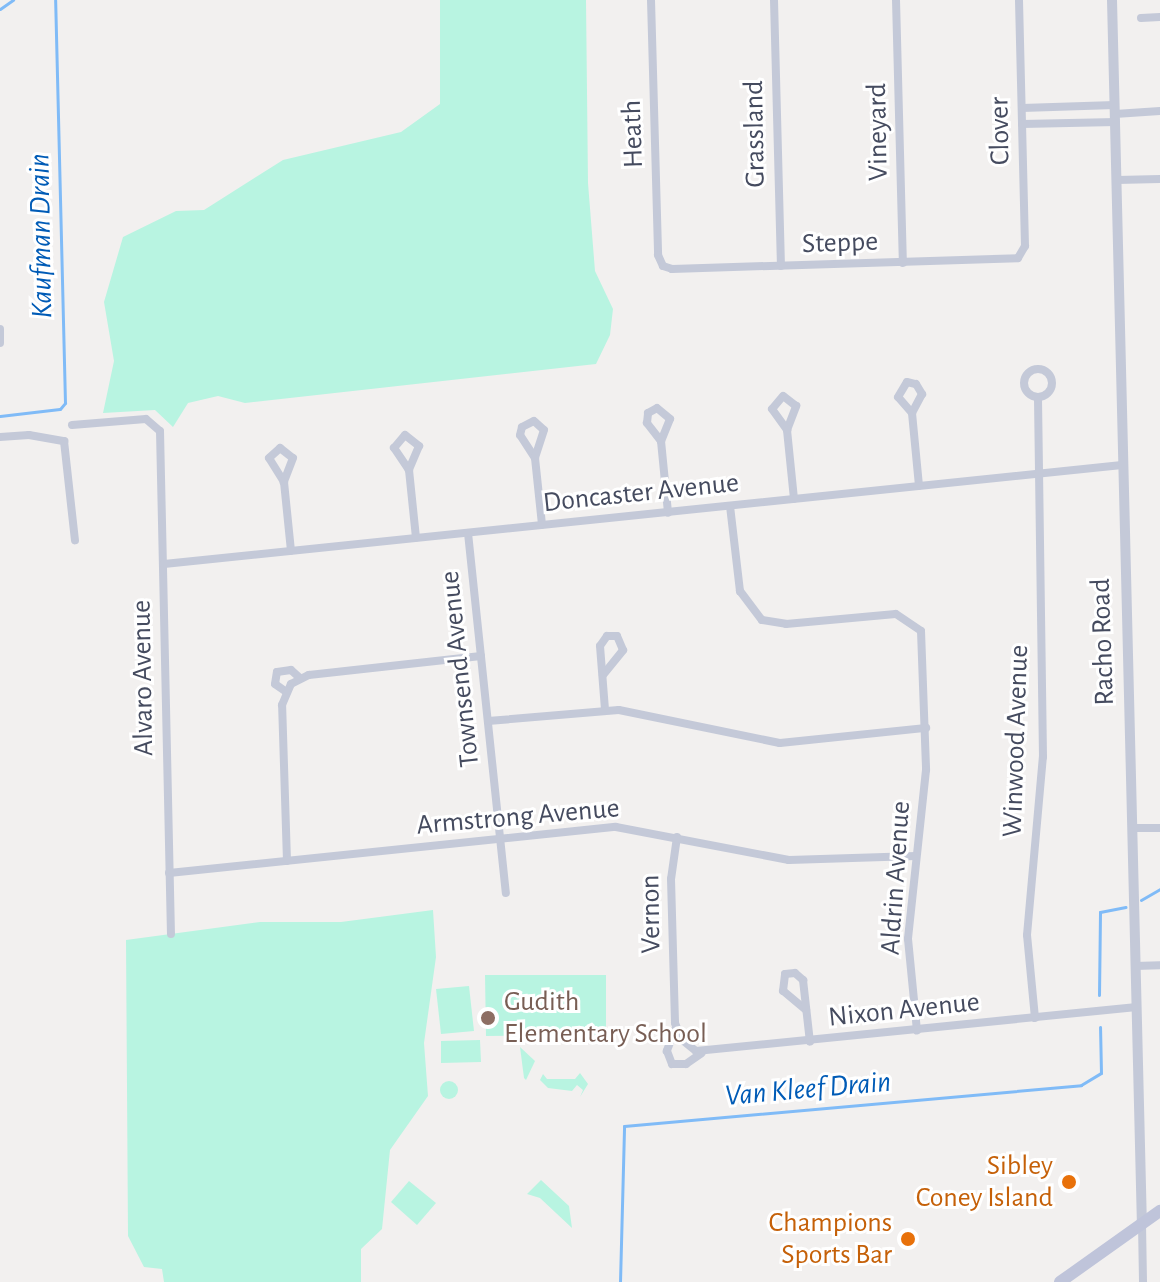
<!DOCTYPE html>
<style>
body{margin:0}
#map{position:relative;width:1160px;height:1282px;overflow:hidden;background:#f2f0ef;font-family:"Alegreya Sans",sans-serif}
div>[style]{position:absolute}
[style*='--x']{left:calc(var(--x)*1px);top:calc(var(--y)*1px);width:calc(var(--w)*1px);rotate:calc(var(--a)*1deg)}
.green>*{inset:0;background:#b8f4e1}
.round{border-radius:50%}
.stream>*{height:3px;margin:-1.5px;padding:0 1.5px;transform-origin:1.5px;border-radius:1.5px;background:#80bbf7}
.minor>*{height:8px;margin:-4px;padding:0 4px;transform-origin:4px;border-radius:4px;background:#c4c9d8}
.minor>.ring{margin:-4px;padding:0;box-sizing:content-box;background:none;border:8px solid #c4c9d8;border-radius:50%}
.tertiary>*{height:10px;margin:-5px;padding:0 5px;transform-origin:5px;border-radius:5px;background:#c4c9d8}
.secondary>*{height:12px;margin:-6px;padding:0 6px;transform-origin:6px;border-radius:6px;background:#bfc4da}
.dots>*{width:22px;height:22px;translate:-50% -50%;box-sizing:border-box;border:4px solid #fff;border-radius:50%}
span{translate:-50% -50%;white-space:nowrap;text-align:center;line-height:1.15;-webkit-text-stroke:6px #fff;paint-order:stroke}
.street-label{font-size:28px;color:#454b5f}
.education-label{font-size:28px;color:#785e54}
.left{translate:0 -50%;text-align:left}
.food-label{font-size:28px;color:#c56008}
.right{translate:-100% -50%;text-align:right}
.water-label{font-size:30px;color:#005bb6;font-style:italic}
</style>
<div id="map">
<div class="green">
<div style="clip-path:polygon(440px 0,586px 0,588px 183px,595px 271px,613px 309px,610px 335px,596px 364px,245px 403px,218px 396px,188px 403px,173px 427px,155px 410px,103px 413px,114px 361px,104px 302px,123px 237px,176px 211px,204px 210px,283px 160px,401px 132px,440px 104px)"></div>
<div style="clip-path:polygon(433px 910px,436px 957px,424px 1043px,428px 1096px,390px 1150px,382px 1229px,361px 1249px,361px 1282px,164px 1282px,162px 1269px,144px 1267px,128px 1236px,126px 940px,260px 922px,341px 922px)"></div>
<div style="clip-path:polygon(485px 975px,606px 975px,606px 1035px,486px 1036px)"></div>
<div style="clip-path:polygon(469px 986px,474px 1031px,441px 1034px,436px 989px)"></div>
<div style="clip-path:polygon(480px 1040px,481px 1062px,441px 1063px,441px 1041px)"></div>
<div style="clip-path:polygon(520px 1047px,535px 1061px,526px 1080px,524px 1078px)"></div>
<div style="clip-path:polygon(580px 1073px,588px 1084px,580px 1097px,583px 1090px,577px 1085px,572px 1091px,548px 1088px,540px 1080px,543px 1074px,547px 1079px,575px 1079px)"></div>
<div class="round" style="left:440px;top:1081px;width:18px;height:18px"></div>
<div style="clip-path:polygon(541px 1180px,569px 1206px,572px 1228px,540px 1198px,527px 1194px)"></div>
<div style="clip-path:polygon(409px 1181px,436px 1203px,417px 1225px,391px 1202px)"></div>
</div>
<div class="stream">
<div style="--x:0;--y:9;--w:16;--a:-35"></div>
<div style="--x:0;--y:416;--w:60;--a:-6.7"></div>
<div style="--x:60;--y:409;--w:8;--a:-50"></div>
<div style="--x:65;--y:403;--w:403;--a:-91.4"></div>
<div style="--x:1141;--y:900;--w:22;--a:-30"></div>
<div style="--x:1099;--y:995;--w:83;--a:-89.3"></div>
<div style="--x:1100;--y:912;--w:26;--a:-11"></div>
<div style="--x:620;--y:1282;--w:156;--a:-88.5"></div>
<div style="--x:624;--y:1126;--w:459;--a:-5.1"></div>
<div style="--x:1081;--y:1085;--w:23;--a:-31"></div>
<div style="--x:1101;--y:1073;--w:46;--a:-91.2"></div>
</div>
<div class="minor">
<div style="--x:651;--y:0;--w:255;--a:88.4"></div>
<div style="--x:658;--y:255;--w:12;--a:66"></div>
<div style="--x:663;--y:266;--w:9;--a:18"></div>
<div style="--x:672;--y:269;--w:346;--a:-1.8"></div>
<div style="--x:1018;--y:258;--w:14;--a:-60"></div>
<div style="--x:1025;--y:246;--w:246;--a:-91.4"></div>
<div style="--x:774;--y:0;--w:266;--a:88.5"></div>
<div style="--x:896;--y:0;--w:263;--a:88.5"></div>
<div style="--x:1141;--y:18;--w:19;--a:-3"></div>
<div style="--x:1022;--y:108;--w:93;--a:-1.8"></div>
<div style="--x:1115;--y:114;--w:45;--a:-3.8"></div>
<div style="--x:1022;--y:124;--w:94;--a:-1.2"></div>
<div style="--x:1117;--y:180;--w:43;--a:-1.3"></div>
<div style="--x:0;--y:329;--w:14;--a:90"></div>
<div class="ring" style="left:1024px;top:369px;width:20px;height:20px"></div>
<div style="--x:912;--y:413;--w:21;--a:-131"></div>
<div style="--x:898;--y:397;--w:17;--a:-59"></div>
<div style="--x:907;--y:382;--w:9;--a:13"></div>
<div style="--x:916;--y:384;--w:12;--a:59"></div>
<div style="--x:922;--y:394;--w:21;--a:118"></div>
<div style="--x:912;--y:413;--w:73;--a:84.5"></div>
<div style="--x:72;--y:425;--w:74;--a:-4.6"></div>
<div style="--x:146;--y:419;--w:18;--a:41"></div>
<div style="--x:160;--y:431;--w:503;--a:88.75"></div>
<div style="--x:787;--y:430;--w:26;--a:-69"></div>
<div style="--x:796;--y:406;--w:16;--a:-142"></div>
<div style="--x:783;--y:396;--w:17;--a:130"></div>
<div style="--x:772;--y:409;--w:26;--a:54"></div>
<div style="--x:787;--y:430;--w:69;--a:84.2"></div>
<div style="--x:0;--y:437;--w:29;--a:-4"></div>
<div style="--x:29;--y:435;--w:36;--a:10"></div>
<div style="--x:64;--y:441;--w:100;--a:83.7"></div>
<div style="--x:661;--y:441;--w:23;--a:-128"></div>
<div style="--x:647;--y:423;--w:10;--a:-84"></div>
<div style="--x:648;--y:413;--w:10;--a:-29"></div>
<div style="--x:657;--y:408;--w:17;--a:40"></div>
<div style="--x:670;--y:419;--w:24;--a:112"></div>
<div style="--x:661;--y:441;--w:72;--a:84.4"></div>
<div style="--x:535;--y:458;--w:27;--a:-123"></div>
<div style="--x:520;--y:435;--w:8;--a:-76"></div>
<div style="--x:522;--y:427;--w:13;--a:-27"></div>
<div style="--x:534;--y:421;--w:13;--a:42"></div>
<div style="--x:544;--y:430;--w:29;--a:108"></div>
<div style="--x:535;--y:458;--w:67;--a:84"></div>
<div style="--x:409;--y:470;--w:27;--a:-124"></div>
<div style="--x:394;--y:448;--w:17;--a:-50"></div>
<div style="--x:405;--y:435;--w:18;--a:38"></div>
<div style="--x:419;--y:446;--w:26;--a:113"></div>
<div style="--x:409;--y:470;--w:68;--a:84.1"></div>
<div style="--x:284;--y:482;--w:28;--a:-122"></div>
<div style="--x:269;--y:458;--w:15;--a:-42"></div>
<div style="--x:280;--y:448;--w:16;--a:38"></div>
<div style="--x:293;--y:458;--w:26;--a:111"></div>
<div style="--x:284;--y:482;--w:69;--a:84.2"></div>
<div style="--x:730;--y:506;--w:86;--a:83.3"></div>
<div style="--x:740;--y:591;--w:36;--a:53"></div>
<div style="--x:762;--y:620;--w:24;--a:9"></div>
<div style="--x:786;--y:624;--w:110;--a:-5.2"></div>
<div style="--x:896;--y:614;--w:30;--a:34"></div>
<div style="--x:921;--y:631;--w:139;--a:87.9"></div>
<div style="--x:926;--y:770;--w:170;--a:96.1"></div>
<div style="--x:908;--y:939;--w:92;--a:84.4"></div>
<div style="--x:468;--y:533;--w:362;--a:84"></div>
<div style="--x:164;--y:564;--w:963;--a:-5.9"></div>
<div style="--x:603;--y:675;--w:32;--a:-51"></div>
<div style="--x:623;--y:650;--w:15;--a:-113"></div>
<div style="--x:617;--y:636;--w:10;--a:180"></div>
<div style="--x:607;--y:636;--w:12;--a:125"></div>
<div style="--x:600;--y:646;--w:63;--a:85.5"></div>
<div style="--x:285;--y:691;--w:12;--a:-145"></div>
<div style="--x:275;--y:684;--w:12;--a:-81"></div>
<div style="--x:277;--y:672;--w:14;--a:-8"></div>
<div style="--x:291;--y:670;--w:12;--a:42"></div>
<div style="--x:488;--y:721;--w:131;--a:-4.8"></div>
<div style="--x:619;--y:710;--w:164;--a:11.6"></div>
<div style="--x:780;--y:743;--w:147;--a:-5.9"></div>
<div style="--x:1132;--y:828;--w:28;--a:0"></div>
<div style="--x:677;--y:837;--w:42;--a:98.1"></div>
<div style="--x:671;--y:879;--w:144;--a:88.4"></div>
<div style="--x:675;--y:1023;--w:17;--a:69"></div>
<div style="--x:681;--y:1039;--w:19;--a:39"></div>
<div style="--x:696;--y:1051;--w:443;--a:-5.7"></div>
<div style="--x:287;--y:861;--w:156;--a:-91.8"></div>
<div style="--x:282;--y:705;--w:23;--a:-67"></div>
<div style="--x:291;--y:684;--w:20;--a:-27"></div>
<div style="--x:309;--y:675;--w:173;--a:-6.3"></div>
<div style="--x:169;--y:873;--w:449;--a:-5.9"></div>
<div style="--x:616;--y:827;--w:176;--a:10.8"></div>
<div style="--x:789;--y:860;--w:127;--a:-1.8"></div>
<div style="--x:1135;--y:966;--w:25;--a:-2"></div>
<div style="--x:806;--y:1010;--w:30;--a:-140"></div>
<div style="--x:783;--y:991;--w:17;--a:-83"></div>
<div style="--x:785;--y:974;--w:10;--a:-6"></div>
<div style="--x:795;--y:973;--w:11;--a:41"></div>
<div style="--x:803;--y:980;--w:62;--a:83.6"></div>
<div style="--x:1035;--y:1018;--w:83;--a:-95.5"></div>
<div style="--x:1027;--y:935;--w:179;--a:-84.9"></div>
<div style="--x:1043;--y:757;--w:360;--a:-90.8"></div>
<div style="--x:676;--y:1027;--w:26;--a:111"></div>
<div style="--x:667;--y:1051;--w:14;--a:69"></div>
<div style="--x:672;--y:1064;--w:14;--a:0"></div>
<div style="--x:686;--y:1064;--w:19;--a:-35"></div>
<div style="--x:1142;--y:1224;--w:58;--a:89"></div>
</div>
<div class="tertiary">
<div style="--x:1112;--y:0;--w:1224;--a:88.6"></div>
</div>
<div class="secondary">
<div style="--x:1060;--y:1282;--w:123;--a:-35.4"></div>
</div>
<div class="dots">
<div style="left:488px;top:1018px;background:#8d6e63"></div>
<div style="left:1069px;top:1182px;background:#e8710a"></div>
<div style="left:908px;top:1239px;background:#e8710a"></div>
</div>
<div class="street-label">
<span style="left:1000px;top:131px;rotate:-91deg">Clover</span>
<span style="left:878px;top:132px;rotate:-91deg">Vineyard</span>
<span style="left:633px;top:134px;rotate:-92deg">Heath</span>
<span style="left:755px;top:134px;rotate:-91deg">Grassland</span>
<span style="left:840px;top:243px;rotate:-2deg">Steppe</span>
<span style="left:641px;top:493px;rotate:-6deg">Doncaster Avenue</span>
<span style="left:1103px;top:642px;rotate:-92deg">Racho Road</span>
<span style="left:460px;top:669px;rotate:-96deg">Townsend Avenue</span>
<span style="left:143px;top:678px;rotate:-91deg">Alvaro Avenue</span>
<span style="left:1016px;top:741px;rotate:-88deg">Winwood Avenue</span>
<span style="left:518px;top:817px;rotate:-5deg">Armstrong Avenue</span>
<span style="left:896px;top:878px;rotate:-86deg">Aldrin Avenue</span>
<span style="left:651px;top:914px;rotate:-91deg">Vernon</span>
<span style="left:904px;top:1010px;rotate:-6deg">Nixon Avenue</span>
</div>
<div class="education-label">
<span class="left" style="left:504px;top:1018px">Gudith<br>Elementary School</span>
</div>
<div class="food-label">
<span class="right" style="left:1053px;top:1182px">Sibley<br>Coney Island</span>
<span class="right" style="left:892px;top:1239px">Champions<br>Sports Bar</span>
</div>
<div class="water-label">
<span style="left:41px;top:236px;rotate:-91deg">Kaufman Drain</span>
<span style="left:808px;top:1089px;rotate:-5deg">Van Kleef Drain</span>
</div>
</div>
